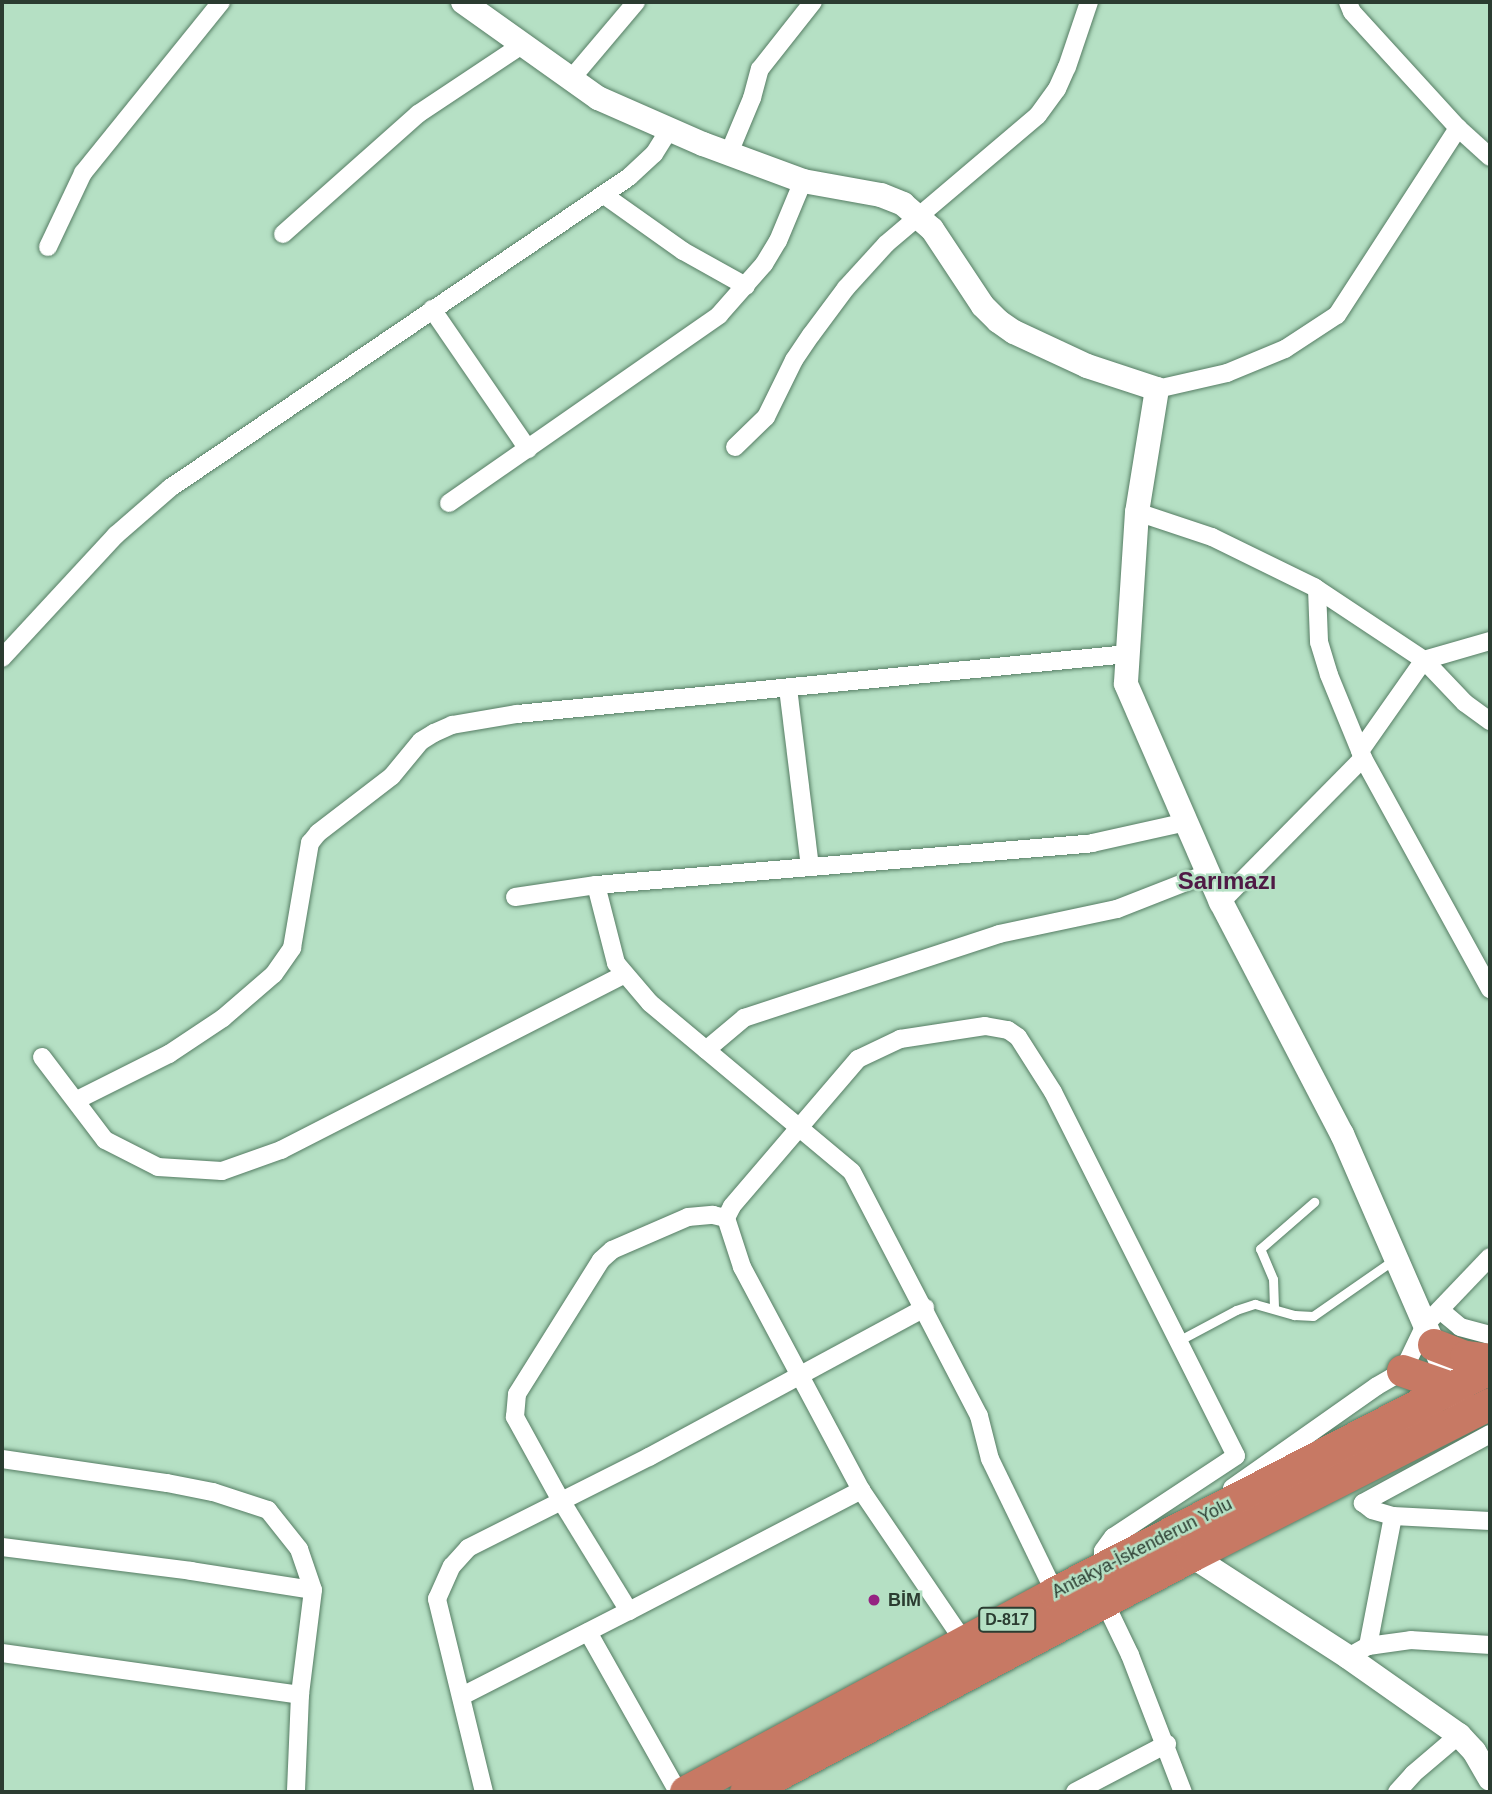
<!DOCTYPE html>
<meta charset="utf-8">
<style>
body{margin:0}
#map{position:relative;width:1492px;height:1794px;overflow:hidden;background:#b5e0c4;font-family:Helvetica,sans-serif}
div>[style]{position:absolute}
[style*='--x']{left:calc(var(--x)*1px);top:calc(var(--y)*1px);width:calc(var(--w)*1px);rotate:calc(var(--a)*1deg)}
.roads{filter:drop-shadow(0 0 2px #567d64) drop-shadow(0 0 2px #567d64)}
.lane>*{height:9px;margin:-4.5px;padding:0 4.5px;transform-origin:4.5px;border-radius:4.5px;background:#fff}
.street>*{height:18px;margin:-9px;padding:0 9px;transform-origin:9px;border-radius:9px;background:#fff}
.secondary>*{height:24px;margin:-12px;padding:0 12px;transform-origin:12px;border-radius:12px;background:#fff}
.highway>*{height:32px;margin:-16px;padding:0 16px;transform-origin:16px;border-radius:16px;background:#c77964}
.dots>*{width:19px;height:19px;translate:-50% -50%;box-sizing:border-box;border:4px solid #b5e0c4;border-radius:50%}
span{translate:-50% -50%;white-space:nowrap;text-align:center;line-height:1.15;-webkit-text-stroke:5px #b5e0c4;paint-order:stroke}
.shield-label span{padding:2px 5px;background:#b5e0c4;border:2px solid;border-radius:5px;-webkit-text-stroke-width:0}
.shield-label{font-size:16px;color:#2b3c31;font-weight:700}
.street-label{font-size:18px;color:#2b3c31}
.poi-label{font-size:18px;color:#2b3c31;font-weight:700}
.left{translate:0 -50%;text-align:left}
.district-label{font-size:24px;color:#4f1945;font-weight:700}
.frame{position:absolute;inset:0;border:4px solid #2b3c31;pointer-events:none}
</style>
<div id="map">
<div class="roads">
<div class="lane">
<div style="--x:1274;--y:1307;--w:28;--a:-92"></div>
<div style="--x:1273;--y:1279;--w:33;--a:-113"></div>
<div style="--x:1260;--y:1249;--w:72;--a:-41"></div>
<div style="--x:1178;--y:1341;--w:66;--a:-28.1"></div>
<div style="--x:1236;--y:1310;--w:20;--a:-18"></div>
<div style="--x:1255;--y:1304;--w:41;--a:15.8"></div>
<div style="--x:1294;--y:1315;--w:19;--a:3"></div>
<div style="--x:1313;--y:1316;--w:100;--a:-34.8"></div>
</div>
<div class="street">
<div style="--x:571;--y:79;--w:101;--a:-49.8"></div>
<div style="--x:1458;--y:128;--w:43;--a:42.2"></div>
<div style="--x:729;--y:153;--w:60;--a:-67.3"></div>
<div style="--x:752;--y:98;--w:30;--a:-75"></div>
<div style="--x:760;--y:69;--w:85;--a:-51.7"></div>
<div style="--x:604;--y:195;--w:97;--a:35.3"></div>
<div style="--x:683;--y:251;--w:72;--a:29.1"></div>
<div style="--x:283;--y:234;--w:181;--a:-41.6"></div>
<div style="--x:418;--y:114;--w:125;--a:-33.6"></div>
<div style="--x:48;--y:247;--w:82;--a:-64.7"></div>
<div style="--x:83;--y:173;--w:220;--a:-51.1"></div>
<div style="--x:432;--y:309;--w:170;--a:55.6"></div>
<div style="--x:1157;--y:389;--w:72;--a:-12.9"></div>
<div style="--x:1227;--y:373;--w:63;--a:-22.5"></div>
<div style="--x:1285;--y:349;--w:62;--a:-33.2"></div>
<div style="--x:1337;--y:315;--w:223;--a:-57.1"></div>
<div style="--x:1458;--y:128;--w:157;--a:-132.4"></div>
<div style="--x:1352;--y:12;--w:11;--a:-112"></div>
<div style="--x:735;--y:447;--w:43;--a:-44.1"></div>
<div style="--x:766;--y:417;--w:64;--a:-63.8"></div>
<div style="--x:794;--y:360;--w:30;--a:-56"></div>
<div style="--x:811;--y:335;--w:59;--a:-53.3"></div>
<div style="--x:846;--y:288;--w:59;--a:-47.7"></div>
<div style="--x:886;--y:244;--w:199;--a:-40.3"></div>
<div style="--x:1038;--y:115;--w:32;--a:-54"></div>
<div style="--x:1057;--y:89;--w:24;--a:-66"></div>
<div style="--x:1067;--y:67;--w:69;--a:-71.3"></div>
<div style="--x:449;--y:503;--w:329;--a:-34.8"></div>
<div style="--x:719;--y:315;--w:68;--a:-48.6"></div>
<div style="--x:764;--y:264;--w:27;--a:-59"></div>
<div style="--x:778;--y:241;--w:65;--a:-67.4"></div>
<div style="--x:1137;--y:512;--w:79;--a:18.4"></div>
<div style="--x:1212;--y:537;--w:114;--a:26.1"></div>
<div style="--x:1314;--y:587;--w:132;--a:33.6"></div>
<div style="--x:1424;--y:660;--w:69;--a:-16.1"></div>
<div style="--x:1317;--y:589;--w:53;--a:87.8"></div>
<div style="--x:1319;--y:642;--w:34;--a:73"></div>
<div style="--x:1329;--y:675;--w:90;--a:67.7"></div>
<div style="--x:1363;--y:758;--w:264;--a:61.2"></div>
<div style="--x:2;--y:658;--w:168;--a:-47.2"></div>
<div style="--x:116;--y:535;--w:72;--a:-41"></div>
<div style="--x:170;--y:488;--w:554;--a:-34.12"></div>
<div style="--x:629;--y:177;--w:34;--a:-43"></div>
<div style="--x:654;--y:154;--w:28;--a:-58"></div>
<div style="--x:788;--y:688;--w:180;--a:83"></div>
<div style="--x:1360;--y:751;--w:111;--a:-54.9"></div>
<div style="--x:1424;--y:660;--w:59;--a:46.4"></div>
<div style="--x:1465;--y:703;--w:31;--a:36"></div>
<div style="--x:596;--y:885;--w:81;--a:75.6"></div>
<div style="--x:616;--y:963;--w:52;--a:49.6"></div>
<div style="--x:650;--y:1003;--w:263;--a:39.9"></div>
<div style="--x:852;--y:1172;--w:275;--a:62.5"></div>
<div style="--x:979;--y:1416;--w:44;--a:75.7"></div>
<div style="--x:990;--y:1459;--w:149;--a:64.1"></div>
<div style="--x:515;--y:897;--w:82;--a:-8.4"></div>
<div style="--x:596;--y:885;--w:498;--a:-4.8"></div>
<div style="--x:1092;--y:843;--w:97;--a:-12.5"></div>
<div style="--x:1221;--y:902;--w:202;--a:-45.4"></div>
<div style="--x:706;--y:1050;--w:50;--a:-40.1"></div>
<div style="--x:744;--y:1018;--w:268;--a:-18.2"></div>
<div style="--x:999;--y:934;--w:121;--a:-12"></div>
<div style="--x:1117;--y:909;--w:99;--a:-21.4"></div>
<div style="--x:42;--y:1057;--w:104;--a:52.8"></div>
<div style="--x:105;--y:1140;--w:59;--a:27"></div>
<div style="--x:158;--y:1167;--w:64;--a:3.6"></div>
<div style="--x:222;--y:1171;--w:63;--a:-19.6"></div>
<div style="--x:281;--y:1150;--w:386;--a:-27.1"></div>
<div style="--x:77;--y:1100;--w:103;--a:-26.6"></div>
<div style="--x:169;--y:1054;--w:65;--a:-33.7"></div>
<div style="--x:223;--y:1018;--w:67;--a:-40.8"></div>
<div style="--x:274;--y:974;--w:32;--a:-55"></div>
<div style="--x:292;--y:948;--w:107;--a:-80.3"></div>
<div style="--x:310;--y:843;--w:13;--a:-51"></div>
<div style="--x:318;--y:833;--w:93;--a:-37.6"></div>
<div style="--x:392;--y:776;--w:45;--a:-50.4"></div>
<div style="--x:421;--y:741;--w:15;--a:-32"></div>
<div style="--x:434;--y:733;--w:20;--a:-24"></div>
<div style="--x:452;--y:725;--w:66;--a:-9.6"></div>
<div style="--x:517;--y:714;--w:614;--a:-5.61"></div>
<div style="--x:1440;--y:1310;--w:26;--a:40"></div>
<div style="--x:1460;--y:1327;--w:31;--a:15"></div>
<div style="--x:1490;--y:1434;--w:145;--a:151.5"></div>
<div style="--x:1363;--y:1503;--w:11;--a:38"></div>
<div style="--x:1372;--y:1510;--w:22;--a:16"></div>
<div style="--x:1393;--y:1516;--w:97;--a:3"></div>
<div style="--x:2;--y:1459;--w:167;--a:8.3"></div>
<div style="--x:167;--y:1483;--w:47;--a:11.1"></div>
<div style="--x:213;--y:1492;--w:58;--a:18.1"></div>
<div style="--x:268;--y:1510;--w:50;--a:51.5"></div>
<div style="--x:299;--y:1549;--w:43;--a:71.1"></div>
<div style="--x:313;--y:1590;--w:106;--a:97.1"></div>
<div style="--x:300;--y:1695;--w:97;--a:92.4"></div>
<div style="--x:1232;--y:1488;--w:177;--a:-35.1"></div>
<div style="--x:1377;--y:1386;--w:30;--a:-30"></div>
<div style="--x:1403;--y:1371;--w:51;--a:-64.4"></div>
<div style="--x:1425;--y:1325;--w:94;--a:-46.3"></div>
<div style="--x:2;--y:1547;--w:191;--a:7.2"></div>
<div style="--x:191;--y:1571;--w:123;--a:8.9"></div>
<div style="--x:1105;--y:1603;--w:58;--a:64.3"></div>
<div style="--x:1130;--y:1655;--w:147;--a:68.9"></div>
<div style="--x:629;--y:1611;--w:262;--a:-27.5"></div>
<div style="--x:588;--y:1632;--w:184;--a:60.6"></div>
<div style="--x:965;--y:1643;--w:185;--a:-124.2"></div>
<div style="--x:861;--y:1490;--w:253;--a:-118.1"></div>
<div style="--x:742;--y:1267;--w:52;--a:-108.1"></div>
<div style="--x:726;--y:1218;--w:13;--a:-63"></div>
<div style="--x:732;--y:1206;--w:194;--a:-49.4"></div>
<div style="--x:858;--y:1059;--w:47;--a:-25.5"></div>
<div style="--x:900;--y:1039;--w:86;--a:-8.7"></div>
<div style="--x:985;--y:1026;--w:23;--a:10"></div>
<div style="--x:1008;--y:1030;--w:12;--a:35"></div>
<div style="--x:1018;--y:1037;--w:65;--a:57.5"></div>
<div style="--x:1053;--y:1092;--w:407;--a:63.3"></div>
<div style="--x:1236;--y:1456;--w:147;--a:146.6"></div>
<div style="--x:1113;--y:1537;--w:17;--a:126"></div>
<div style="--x:1103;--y:1551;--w:17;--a:90"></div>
<div style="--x:1368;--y:1646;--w:132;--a:-79.1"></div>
<div style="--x:2;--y:1653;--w:301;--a:8"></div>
<div style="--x:1348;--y:1657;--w:23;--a:-29"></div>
<div style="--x:1368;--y:1646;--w:43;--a:-7.9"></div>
<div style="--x:1411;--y:1640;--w:79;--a:3.6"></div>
<div style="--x:462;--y:1696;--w:187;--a:-27"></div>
<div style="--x:629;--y:1611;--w:132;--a:-121.6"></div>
<div style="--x:560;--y:1499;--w:94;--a:-118.8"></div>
<div style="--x:515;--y:1417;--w:23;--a:-85"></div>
<div style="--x:517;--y:1394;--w:158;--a:-57.9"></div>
<div style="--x:601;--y:1260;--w:15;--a:-42"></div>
<div style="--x:612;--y:1250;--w:83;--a:-23.5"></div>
<div style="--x:688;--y:1217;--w:25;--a:-5"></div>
<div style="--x:713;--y:1215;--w:13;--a:13"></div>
<div style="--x:484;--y:1792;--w:199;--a:-103.7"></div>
<div style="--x:437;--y:1599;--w:36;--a:-66"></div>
<div style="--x:452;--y:1566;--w:24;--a:-48"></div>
<div style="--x:468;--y:1548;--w:203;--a:-26.7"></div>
<div style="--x:649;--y:1457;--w:314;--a:-28.4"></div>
<div style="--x:1075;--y:1792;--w:104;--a:-27.6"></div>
<div style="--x:1397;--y:1792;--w:24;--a:-48"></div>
<div style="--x:1413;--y:1774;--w:60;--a:-40.3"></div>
</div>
<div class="secondary">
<div style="--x:463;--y:2;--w:166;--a:35.4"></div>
<div style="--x:598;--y:98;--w:115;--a:23.7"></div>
<div style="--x:703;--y:144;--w:107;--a:20.3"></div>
<div style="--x:803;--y:181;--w:79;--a:10.2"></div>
<div style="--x:881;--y:195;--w:24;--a:22"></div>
<div style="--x:903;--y:204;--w:38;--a:41"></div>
<div style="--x:932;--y:229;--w:92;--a:56.5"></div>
<div style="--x:983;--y:306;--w:21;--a:45"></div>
<div style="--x:998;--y:321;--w:19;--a:35"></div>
<div style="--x:1014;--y:332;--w:81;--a:25"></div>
<div style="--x:1087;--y:366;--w:74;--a:18.2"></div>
<div style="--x:1157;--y:389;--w:125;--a:99.2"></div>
<div style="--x:1137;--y:512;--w:172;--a:93.7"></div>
<div style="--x:1126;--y:684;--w:238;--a:66.5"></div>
<div style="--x:1221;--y:902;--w:262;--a:62.5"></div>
<div style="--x:1342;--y:1134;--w:288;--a:66.5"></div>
<div style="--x:1192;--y:1556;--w:186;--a:32.9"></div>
<div style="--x:1348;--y:1657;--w:136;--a:35.1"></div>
<div style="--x:1459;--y:1735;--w:22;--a:47"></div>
<div style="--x:1474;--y:1751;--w:32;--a:60"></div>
</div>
<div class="highway">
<div style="--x:1434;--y:1345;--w:34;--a:21"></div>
<div style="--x:1466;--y:1357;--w:24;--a:7"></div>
<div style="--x:1403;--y:1371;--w:52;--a:19.1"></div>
<div style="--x:686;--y:1792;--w:419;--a:-28.3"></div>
<div style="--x:1055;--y:1593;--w:490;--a:-27.3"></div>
<div style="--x:746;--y:1792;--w:505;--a:-27.89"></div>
<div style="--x:1192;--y:1556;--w:335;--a:-27"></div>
</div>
</div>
<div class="dots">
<div style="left:874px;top:1600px;background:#952382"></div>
</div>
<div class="shield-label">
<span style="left:1007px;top:1620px">D-817</span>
</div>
<div class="street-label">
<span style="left:1142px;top:1548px;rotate:-27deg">Antakya-İskenderun Yolu</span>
</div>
<div class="poi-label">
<span class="left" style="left:888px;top:1600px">BİM</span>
</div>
<div class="district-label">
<span style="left:1227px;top:881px">Sarımazı</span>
</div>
<div class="frame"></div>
</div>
